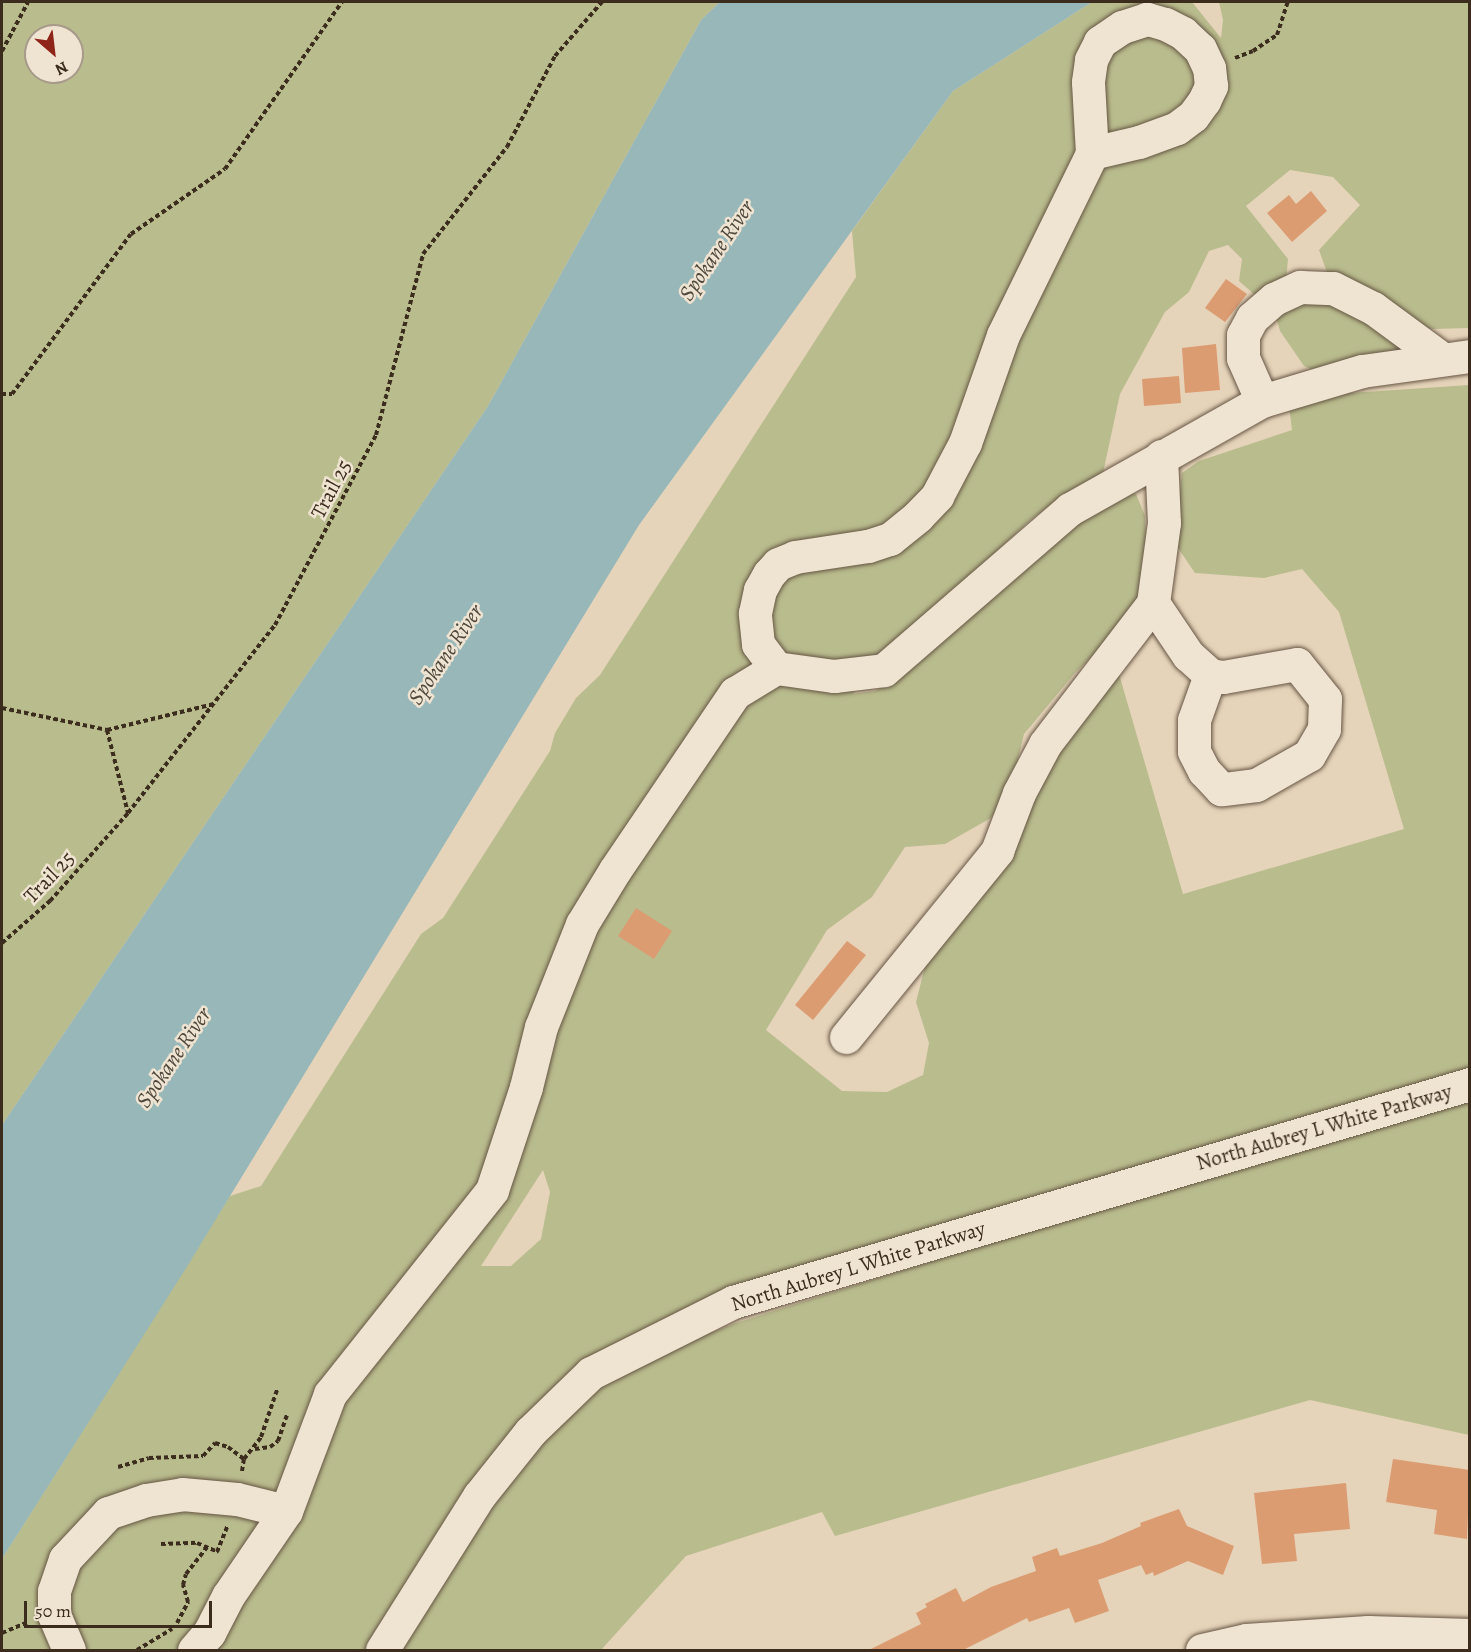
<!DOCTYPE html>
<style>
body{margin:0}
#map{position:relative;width:1471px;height:1652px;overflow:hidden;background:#e6d4ba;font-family:Alegreya,serif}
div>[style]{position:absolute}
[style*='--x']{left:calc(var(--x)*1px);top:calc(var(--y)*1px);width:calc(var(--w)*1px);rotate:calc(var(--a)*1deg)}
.green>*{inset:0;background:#b9bc8d}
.water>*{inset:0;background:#98b7b8}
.building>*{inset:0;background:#dc9c72}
.path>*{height:4px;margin-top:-2px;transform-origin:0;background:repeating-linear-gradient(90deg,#3b2c1d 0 4.5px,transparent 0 7.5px)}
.roads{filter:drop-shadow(0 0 2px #665644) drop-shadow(0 0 2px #665644)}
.minor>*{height:33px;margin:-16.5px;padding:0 16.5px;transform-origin:16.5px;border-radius:16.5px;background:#efe3d2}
span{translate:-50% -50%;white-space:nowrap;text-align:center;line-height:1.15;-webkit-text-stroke:5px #efe3d2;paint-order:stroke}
.street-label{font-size:21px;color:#3b2c1d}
.water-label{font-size:22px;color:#4e483c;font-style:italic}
.frame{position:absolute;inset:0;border:3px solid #3b2c1d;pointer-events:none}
.north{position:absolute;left:24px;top:24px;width:60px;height:60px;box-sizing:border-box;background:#efe3d2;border:2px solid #a79a8a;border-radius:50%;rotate:152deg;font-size:16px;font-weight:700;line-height:24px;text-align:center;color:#3b2c1d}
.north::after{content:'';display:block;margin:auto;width:21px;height:27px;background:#8f2418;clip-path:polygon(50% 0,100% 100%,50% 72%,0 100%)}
.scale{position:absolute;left:24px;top:1601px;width:188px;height:27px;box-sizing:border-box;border:3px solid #3b2c1d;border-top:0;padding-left:8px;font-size:18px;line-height:21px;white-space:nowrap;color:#3b2c1d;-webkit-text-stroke:4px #efe3d2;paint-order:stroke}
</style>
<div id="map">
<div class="green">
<div style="clip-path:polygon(evenodd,2px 2px,720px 2px,701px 20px,488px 406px,2px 1125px,2px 2px,36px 36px,72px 36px,72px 72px,36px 72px,36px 36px)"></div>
<div style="clip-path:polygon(evenodd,1092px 2px,1192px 2px,1221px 38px,1223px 20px,1219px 2px,1469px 2px,1469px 328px,1433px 329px,1410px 324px,1330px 281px,1319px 250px,1360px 205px,1333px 177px,1290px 170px,1246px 206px,1288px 259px,1286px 281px,1255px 295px,1239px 281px,1242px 259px,1228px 245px,1209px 251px,1189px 292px,1165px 312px,1120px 394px,1103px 473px,1071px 490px,1030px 520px,922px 621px,878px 655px,853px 694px,875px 691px,919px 663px,1087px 511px,1125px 492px,1136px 494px,1145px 516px,1147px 571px,1141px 608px,1074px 674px,1024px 734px,1010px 791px,991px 818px,945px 844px,905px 847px,872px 897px,827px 930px,766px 1030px,842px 1091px,887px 1092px,923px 1075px,929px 1043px,916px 1002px,926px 963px,1045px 766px,1119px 674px,1183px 894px,1404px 829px,1339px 612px,1302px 569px,1264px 578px,1195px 573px,1174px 542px,1182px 473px,1199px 461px,1292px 430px,1289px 406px,1321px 395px,1469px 385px,1469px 1075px,893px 1244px,589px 1368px,373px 1650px,2px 1650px,2px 1559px,230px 1196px,261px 1186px,421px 934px,443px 918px,550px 751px,555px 733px,576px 698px,600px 675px,856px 277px,852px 231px,953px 91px,1092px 2px,543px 1170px,550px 1192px,541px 1239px,511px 1266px,481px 1266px,543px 1170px)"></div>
<div style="clip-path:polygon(1334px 296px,1406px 339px,1401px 350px,1317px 372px,1304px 366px,1280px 331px,1276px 317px,1280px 307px)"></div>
<div style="clip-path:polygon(1469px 1100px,1469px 1435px,1310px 1400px,835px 1536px,822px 1512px,686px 1556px,601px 1650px,400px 1650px,521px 1464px,567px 1412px,610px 1378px,668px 1349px,733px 1324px,1294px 1147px)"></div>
</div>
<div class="water">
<div style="clip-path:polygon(720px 2px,1092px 2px,953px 91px,639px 525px,188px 1265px,2px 1559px,2px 1125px,488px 406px,701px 20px)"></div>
</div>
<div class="building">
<div style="clip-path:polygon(1311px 191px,1327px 211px,1292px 242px,1267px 213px,1289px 195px,1296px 204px)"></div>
<div style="clip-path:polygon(1226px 279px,1247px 294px,1225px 322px,1205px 308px)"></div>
<div style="clip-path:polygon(1216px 344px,1220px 390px,1185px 393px,1182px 348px)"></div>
<div style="clip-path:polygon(1179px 376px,1181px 403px,1144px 406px,1142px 379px)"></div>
<div style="clip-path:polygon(636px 908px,672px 931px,654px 959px,618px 936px)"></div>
<div style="clip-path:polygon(847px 941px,866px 955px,813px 1020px,795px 1005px)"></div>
<div style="clip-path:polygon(1393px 1459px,1470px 1470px,1467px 1539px,1434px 1534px,1437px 1510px,1386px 1502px)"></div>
<div style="clip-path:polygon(1346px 1483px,1350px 1529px,1294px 1534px,1297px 1561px,1262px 1564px,1254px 1493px)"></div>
<div style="clip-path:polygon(1179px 1509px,1187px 1526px,1234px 1546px,1223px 1575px,1188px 1561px,1154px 1576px,1153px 1572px,1146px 1575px,1141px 1565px,1098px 1580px,1109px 1611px,1075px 1623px,1069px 1608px,1029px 1622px,1027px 1618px,963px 1650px,869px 1650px,921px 1624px,916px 1613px,927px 1607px,925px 1604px,956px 1588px,963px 1602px,991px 1587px,1036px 1571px,1032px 1557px,1057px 1548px,1060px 1556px,1102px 1543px,1141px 1526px,1140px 1523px)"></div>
</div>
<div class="path">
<div style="--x:2;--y:51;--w:55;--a:-62"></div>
<div style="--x:1235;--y:58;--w:19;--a:-21"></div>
<div style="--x:1253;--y:51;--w:29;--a:-34"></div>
<div style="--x:1277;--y:35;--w:35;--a:-72"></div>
<div style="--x:2;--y:394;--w:10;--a:0"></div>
<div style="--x:12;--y:394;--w:199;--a:-53.4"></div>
<div style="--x:131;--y:234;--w:114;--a:-34.7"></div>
<div style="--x:225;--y:169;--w:204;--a:-55"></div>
<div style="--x:2;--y:708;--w:107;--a:11.8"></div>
<div style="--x:107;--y:730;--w:110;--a:-13.7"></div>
<div style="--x:107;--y:730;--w:86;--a:75.8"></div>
<div style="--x:2;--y:943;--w:64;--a:-41.2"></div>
<div style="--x:50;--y:901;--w:118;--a:-48.4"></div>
<div style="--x:128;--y:813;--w:239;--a:-52"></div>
<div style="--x:275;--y:625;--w:215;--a:-62"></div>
<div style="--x:376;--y:435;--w:187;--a:-75.4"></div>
<div style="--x:423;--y:254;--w:136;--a:-51.9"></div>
<div style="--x:507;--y:147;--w:103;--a:-62.2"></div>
<div style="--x:555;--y:56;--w:72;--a:-49"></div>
<div style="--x:255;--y:1449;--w:15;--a:-8"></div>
<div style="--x:270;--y:1447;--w:10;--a:-37"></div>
<div style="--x:278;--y:1441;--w:28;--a:-71"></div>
<div style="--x:118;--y:1467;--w:32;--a:-16"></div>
<div style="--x:149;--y:1458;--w:54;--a:-2.1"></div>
<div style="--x:203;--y:1456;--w:18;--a:-47"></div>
<div style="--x:215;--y:1443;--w:14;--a:17"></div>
<div style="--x:228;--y:1447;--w:20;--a:37"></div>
<div style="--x:242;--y:1471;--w:12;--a:-81"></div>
<div style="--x:244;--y:1459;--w:28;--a:-52"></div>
<div style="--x:261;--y:1437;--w:50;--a:-71.2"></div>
<div style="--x:161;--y:1544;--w:36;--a:-2"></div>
<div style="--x:197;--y:1543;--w:23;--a:23"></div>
<div style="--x:217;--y:1552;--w:29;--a:-68"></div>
<div style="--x:177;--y:1623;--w:24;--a:-62"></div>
<div style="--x:188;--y:1602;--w:18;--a:-106"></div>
<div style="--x:183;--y:1585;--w:11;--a:-75"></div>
<div style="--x:186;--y:1574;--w:34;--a:-52"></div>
<div style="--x:2;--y:1633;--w:28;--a:-23"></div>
<div style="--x:137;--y:1650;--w:41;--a:-31"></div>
</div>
<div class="roads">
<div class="minor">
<div style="--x:1262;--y:401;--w:47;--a:-113.8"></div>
<div style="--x:1243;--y:358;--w:23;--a:-90"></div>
<div style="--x:1243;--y:335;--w:19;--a:-62"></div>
<div style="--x:1252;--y:318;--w:29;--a:-41"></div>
<div style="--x:1274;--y:299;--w:29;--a:-25"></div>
<div style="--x:1300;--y:287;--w:33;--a:2"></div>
<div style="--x:1333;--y:288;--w:45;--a:26.6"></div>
<div style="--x:1373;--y:308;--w:84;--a:36.3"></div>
<div style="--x:1153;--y:603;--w:63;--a:56.1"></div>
<div style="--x:1188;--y:655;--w:30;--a:42"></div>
<div style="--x:1210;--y:675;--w:13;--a:9"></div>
<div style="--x:1223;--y:677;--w:75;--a:-10"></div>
<div style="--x:1297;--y:664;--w:45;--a:51.3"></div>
<div style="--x:1325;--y:699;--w:30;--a:92"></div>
<div style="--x:1324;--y:729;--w:30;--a:120"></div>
<div style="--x:1309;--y:755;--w:61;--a:150.5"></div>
<div style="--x:1256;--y:785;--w:35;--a:173"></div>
<div style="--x:1221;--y:789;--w:25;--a:-133"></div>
<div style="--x:1204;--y:771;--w:22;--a:-117"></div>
<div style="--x:1194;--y:751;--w:31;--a:-90"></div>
<div style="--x:1194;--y:720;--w:48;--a:-70.4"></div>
<div style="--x:776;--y:668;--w:30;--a:-127"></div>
<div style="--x:758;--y:644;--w:31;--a:-96"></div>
<div style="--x:755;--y:613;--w:24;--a:-78"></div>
<div style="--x:760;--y:590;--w:18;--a:-61"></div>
<div style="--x:769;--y:574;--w:13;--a:-48"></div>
<div style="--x:778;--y:564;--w:18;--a:-22"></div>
<div style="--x:795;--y:557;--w:74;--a:-8.6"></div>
<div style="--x:868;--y:546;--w:23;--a:-18"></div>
<div style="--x:890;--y:539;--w:36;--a:-39"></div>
<div style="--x:918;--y:516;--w:28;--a:-46"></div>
<div style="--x:937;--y:496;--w:60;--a:-62.2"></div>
<div style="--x:965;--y:443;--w:114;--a:-70.6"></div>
<div style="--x:1003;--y:335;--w:203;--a:-63.9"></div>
<div style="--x:1092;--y:153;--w:48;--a:-13.2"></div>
<div style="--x:1139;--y:142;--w:40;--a:-20.2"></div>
<div style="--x:1177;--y:128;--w:20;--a:-37"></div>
<div style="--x:1193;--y:116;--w:19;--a:-54"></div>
<div style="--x:1204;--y:101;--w:17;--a:-65"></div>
<div style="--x:1211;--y:86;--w:18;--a:-96"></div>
<div style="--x:1209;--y:68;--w:21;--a:-115"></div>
<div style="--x:1200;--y:49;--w:23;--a:-137"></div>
<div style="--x:1183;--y:33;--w:20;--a:-153"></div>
<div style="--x:1165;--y:24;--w:19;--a:-164"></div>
<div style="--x:1147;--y:19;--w:26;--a:162"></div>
<div style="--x:1122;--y:27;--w:27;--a:146"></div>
<div style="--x:1100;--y:42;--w:20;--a:117"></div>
<div style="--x:1091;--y:60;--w:22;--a:98"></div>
<div style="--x:1088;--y:82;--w:71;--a:86.8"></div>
<div style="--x:846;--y:1037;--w:240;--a:-50.9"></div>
<div style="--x:997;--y:851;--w:62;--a:-69.2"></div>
<div style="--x:1019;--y:793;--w:55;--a:-62"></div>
<div style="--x:1045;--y:744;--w:178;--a:-52.5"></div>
<div style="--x:1153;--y:603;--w:81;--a:-82.2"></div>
<div style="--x:1164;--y:523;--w:67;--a:-92.6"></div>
<div style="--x:69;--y:1650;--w:38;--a:-113"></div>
<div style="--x:54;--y:1615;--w:24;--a:-90"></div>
<div style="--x:54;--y:1591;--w:34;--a:-71"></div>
<div style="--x:65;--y:1559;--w:63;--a:-46.9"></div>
<div style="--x:108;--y:1513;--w:40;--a:-18.9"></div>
<div style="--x:146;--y:1500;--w:36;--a:-9"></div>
<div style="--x:182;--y:1494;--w:55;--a:5.2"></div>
<div style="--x:237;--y:1499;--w:50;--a:13.8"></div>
<div style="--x:194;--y:1650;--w:23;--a:-49"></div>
<div style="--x:209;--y:1633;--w:42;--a:-62.8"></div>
<div style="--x:228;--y:1596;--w:103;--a:-55.7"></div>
<div style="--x:286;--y:1511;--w:125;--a:-69.4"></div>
<div style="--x:330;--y:1394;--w:260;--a:-51.5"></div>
<div style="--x:492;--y:1190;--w:108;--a:-71.7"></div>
<div style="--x:526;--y:1087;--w:62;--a:-76"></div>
<div style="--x:541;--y:1027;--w:111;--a:-68.3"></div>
<div style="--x:582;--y:924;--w:63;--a:-58.6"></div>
<div style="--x:615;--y:870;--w:214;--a:-55.9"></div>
<div style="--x:735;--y:693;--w:48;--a:-31.4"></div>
<div style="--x:776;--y:668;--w:59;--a:7.9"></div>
<div style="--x:834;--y:676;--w:50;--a:-6.8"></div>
<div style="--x:884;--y:670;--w:246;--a:-40.9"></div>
<div style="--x:1070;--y:509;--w:220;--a:-29.4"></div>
<div style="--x:1262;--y:401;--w:104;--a:-16.7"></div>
<div style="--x:1362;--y:371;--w:109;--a:-7.9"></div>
<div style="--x:382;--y:1650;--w:182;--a:-57.8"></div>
<div style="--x:479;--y:1496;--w:82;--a:-51.4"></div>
<div style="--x:530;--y:1432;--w:85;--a:-44"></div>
<div style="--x:591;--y:1373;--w:159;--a:-26.6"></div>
<div style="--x:733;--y:1302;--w:769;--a:-16.48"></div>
<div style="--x:1202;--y:1650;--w:45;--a:-12.8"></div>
<div style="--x:1246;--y:1640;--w:122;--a:-3.8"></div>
<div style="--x:1368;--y:1632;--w:102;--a:1.7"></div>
</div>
</div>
<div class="street-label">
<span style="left:331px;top:489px;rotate:-62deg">Trail 25</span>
<span style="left:49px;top:877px;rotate:-46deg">Trail 25</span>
<span style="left:1324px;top:1127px;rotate:-16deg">North Aubrey L White Parkway</span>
<span style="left:858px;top:1266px;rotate:-17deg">North Aubrey L White Parkway</span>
</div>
<div class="water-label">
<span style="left:717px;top:251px;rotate:-56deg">Spokane River</span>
<span style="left:446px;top:655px;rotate:-56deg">Spokane River</span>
<span style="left:174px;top:1058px;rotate:-56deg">Spokane River</span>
</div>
<div class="frame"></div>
<div class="north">N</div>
<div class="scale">50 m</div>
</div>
